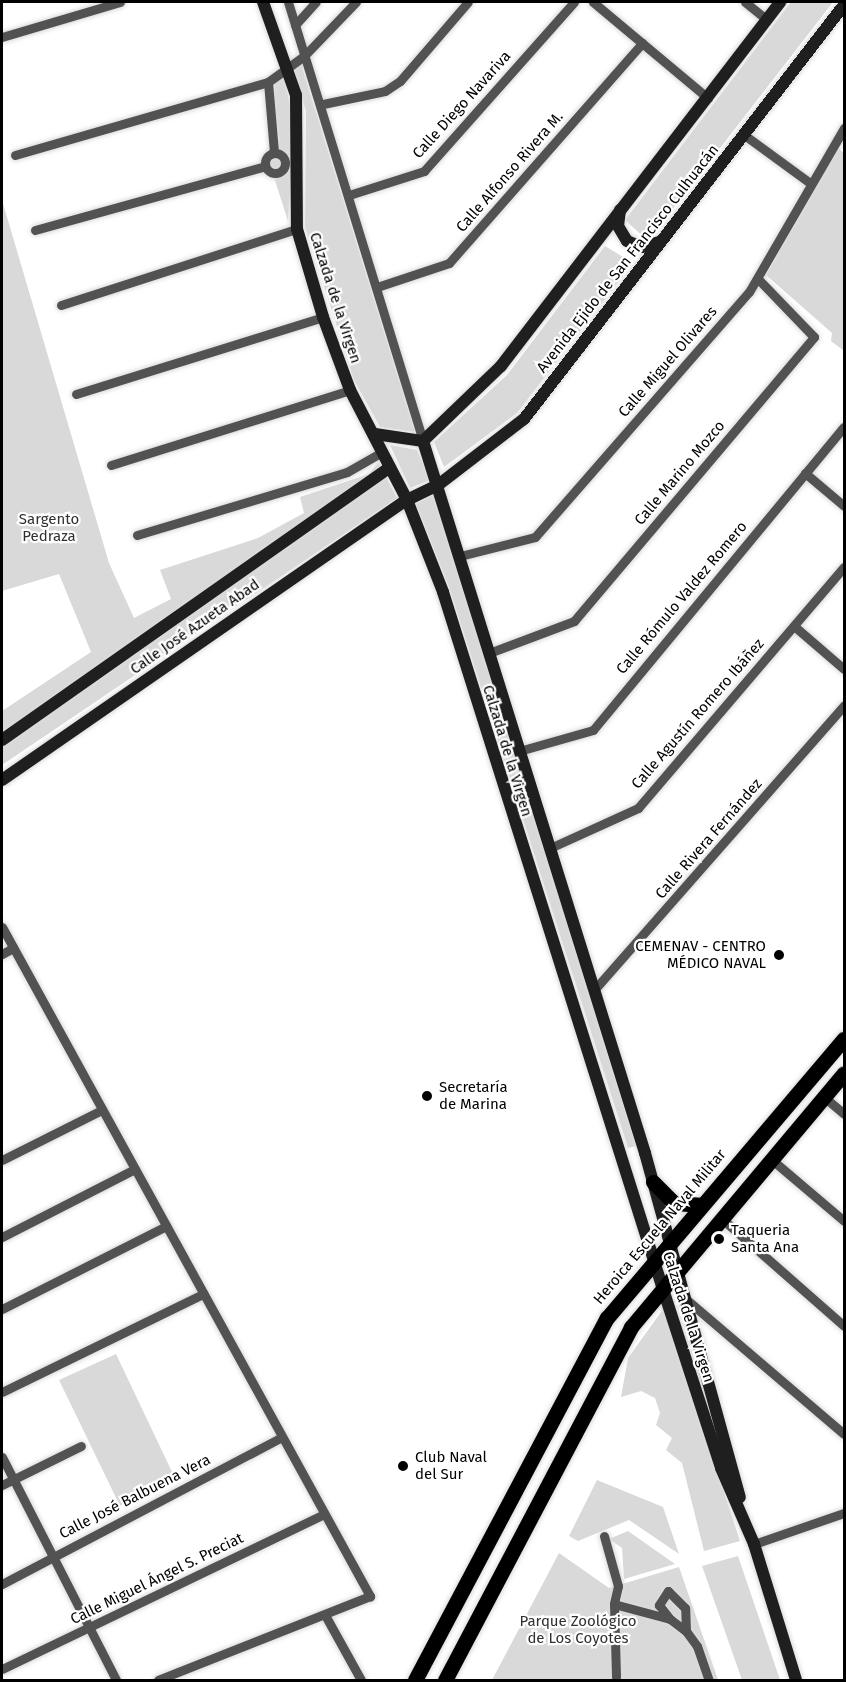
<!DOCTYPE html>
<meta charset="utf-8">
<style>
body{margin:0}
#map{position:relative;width:846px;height:1682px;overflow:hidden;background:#fff;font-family:"Fira Sans",sans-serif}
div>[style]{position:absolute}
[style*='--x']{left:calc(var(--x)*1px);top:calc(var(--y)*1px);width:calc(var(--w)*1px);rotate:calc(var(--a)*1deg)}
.green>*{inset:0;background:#d9d9d9}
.roads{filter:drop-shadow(0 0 2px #dbdbdb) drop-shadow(0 0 2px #dbdbdb)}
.street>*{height:9px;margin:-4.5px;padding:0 4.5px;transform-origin:4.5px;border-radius:4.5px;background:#525252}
.street>.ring{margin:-4.5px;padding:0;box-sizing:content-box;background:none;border:9px solid #525252;border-radius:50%}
.secondary>*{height:12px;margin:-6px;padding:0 6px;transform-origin:6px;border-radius:6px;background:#1f1f1f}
.primary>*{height:15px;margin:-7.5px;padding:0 7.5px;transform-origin:7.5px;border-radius:7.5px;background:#000}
.dots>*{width:16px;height:16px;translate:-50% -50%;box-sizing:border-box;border:3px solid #fff;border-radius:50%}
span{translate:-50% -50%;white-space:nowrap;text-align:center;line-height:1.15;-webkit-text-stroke:4.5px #fff;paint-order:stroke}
.street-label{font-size:15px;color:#000}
.park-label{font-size:15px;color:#303030}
.poi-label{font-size:15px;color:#000}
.right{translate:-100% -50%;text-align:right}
.left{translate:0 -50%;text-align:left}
.frame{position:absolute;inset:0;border:3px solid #000;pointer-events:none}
</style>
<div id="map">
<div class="green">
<div style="clip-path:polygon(791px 2px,833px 2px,648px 241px,625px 220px)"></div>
<div style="clip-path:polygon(300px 61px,415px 432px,380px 427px,354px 380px,305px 227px,306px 111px,292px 64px)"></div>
<div style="clip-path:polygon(284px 74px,294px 129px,288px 221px,270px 165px,279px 138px,272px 107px,276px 78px)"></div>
<div style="clip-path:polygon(838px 148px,844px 153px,844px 351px,831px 341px,832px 333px,766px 275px)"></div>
<div style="clip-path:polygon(2px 200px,109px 563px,134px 618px,171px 599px,160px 570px,258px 538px,304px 513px,300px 497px,369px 474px,378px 463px,397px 498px,2px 765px,2px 711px,91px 652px,59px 574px,2px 591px)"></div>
<div style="clip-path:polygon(605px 246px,633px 263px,517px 413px,444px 467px,434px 442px,507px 375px)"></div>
<div style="clip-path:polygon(390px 445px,417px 450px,430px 480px,410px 488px)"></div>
<div style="clip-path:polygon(434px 494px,636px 1146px,628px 1148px,449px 587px,416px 504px)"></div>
<div style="clip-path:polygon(664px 1308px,740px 1541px,704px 1551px,682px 1463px,666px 1450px,672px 1438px,656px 1425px,660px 1413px,655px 1398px,641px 1391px,621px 1397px,628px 1358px)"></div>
<div style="clip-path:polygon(116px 1354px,173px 1474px,120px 1506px,59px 1380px)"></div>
<div style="clip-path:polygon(597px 1480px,663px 1507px,679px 1554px,629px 1520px,578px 1541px,569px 1536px)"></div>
<div style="clip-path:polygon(628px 1531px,675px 1564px,624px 1579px,622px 1548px,609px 1539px)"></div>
<div style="clip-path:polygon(559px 1553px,609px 1588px,679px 1567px,718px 1680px,492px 1680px)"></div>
<div style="clip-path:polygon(738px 1556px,780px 1680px,742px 1680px,702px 1566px)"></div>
</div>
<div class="roads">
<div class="street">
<div style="--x:288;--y:2;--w:459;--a:72.9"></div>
<div style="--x:593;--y:2;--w:150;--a:39.9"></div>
<div style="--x:745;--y:2;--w:27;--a:39"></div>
<div style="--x:295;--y:25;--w:31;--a:-48"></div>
<div style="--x:2;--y:37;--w:123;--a:-16.5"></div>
<div style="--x:268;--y:82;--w:70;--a:85.1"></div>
<div style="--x:323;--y:104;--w:63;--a:-11.8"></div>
<div style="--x:385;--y:91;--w:18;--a:-34"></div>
<div style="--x:400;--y:81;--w:104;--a:-49.3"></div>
<div style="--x:743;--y:134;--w:83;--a:36.2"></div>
<div class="ring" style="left:265px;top:153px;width:11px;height:11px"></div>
<div style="--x:15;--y:155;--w:263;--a:-16.1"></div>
<div style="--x:268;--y:82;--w:44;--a:-35.8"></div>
<div style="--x:304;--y:56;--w:75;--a:-46.1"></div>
<div style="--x:349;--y:195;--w:79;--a:-17.7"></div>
<div style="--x:424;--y:171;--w:226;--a:-48.4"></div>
<div style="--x:35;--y:230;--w:239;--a:-15.5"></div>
<div style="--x:377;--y:287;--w:76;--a:-18.4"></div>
<div style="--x:449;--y:263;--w:293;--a:-48.7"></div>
<div style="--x:61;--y:305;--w:248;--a:-17.9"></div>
<div style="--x:76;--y:394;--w:259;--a:-17.3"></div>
<div style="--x:111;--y:465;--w:250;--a:-17.4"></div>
<div style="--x:805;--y:473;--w:51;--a:40.2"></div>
<div style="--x:137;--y:535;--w:219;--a:-16.7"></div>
<div style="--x:347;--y:472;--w:40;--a:-29.7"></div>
<div style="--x:460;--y:556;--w:77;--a:-14.2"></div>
<div style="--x:535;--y:537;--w:325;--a:-48.9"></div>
<div style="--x:749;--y:292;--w:190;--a:-59.9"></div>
<div style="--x:794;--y:626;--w:66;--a:40.7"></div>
<div style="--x:489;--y:653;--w:91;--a:-20.6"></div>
<div style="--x:574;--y:621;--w:372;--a:-49.8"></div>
<div style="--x:814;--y:337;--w:81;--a:-134"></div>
<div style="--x:519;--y:751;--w:77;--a:-15.8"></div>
<div style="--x:593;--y:730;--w:393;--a:-50.4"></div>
<div style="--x:550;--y:848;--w:97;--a:-24.4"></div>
<div style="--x:638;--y:808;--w:317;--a:-49.5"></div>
<div style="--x:2;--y:927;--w:764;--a:61.19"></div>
<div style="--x:370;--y:1596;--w:228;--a:158.4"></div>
<div style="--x:2;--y:954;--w:13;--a:-29"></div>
<div style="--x:594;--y:990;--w:379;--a:-48.7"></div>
<div style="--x:824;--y:1097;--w:26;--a:40"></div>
<div style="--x:771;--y:1159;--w:96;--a:40.3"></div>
<div style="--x:2;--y:1160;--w:112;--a:-26.6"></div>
<div style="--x:720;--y:1217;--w:165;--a:41.3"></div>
<div style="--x:2;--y:1237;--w:149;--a:-27.1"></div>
<div style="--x:687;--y:1300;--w:206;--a:40.5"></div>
<div style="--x:2;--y:1309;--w:184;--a:-26.8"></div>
<div style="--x:2;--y:1392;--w:224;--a:-26"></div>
<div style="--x:2;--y:1457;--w:250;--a:62.9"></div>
<div style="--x:2;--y:1485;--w:88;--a:-26.3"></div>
<div style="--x:604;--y:1536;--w:52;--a:74.4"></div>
<div style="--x:618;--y:1586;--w:18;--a:103"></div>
<div style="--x:614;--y:1604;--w:58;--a:15"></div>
<div style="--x:670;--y:1619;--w:20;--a:37"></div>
<div style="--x:686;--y:1631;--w:23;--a:-92"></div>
<div style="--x:685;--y:1608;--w:24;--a:-135"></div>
<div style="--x:668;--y:1591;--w:17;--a:123"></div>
<div style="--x:659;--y:1605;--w:18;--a:52"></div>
<div style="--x:754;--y:1544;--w:95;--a:-19"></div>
<div style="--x:2;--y:1584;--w:316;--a:-27.7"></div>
<div style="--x:614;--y:1604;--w:73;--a:88.4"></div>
<div style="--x:325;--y:1615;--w:74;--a:61"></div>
<div style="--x:686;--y:1631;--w:19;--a:54"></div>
<div style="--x:697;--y:1646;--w:36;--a:71"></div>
<div style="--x:2;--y:1669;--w:357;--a:-25.7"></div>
</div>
<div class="secondary">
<div style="--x:263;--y:2;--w:99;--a:70.5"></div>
<div style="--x:296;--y:95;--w:134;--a:89.6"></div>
<div style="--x:297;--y:229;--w:92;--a:73.5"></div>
<div style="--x:323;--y:317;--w:78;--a:69.7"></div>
<div style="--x:350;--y:390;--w:124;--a:62.6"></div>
<div style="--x:407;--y:500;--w:99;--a:68.6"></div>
<div style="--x:443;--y:592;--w:728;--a:72.49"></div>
<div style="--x:662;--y:1286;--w:191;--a:72"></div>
<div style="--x:721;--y:1468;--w:83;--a:66.5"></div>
<div style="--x:754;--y:1544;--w:142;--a:72.8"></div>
<div style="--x:620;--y:210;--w:16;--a:97"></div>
<div style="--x:618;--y:226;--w:17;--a:59"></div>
<div style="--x:627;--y:241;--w:16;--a:22"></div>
<div style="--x:642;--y:247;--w:18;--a:-16"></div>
<div style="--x:375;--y:434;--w:49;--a:8.3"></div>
<div style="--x:423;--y:441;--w:746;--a:72.68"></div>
<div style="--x:645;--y:1153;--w:357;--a:74.6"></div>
<div style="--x:423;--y:441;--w:108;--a:-43.9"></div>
<div style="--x:501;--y:366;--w:459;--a:-52.5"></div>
<div style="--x:2;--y:740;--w:474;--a:-35.1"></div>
<div style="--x:2;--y:780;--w:492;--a:-34.7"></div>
<div style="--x:407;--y:500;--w:34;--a:-26"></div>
<div style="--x:438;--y:485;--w:108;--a:-37.5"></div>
<div style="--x:524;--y:419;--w:523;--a:-52.3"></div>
</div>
<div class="primary">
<div style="--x:653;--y:1182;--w:30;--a:45"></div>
<div style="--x:674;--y:1203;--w:26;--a:4"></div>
<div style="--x:415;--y:1680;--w:410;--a:-62.1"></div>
<div style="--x:607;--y:1318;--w:366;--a:-49.7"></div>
<div style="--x:445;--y:1680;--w:399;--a:-62.2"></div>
<div style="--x:631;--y:1327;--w:331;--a:-50"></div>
</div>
</div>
<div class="dots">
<div style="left:779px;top:955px;background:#000"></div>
<div style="left:427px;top:1096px;background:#000"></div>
<div style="left:719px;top:1239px;background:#000"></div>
<div style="left:403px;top:1466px;background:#000"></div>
</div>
<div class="street-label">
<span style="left:462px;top:105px;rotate:-48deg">Calle Diego Navariva</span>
<span style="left:510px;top:172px;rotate:-49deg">Calle Alfonso Rivera M.</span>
<span style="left:628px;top:259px;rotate:-52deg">Avenida Ejido de San Francisco Culhuacán</span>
<span style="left:335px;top:298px;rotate:72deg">Calzada de la Virgen</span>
<span style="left:668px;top:362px;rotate:-49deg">Calle Miguel Olivares</span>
<span style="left:680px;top:473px;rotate:-50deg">Calle Marino Mozco</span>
<span style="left:682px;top:598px;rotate:-50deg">Calle Rómulo Valdez Romero</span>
<span style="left:195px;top:627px;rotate:-35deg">Calle José Azueta Abad</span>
<span style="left:698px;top:714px;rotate:-49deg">Calle Agustín Romero Ibáñez</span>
<span style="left:507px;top:751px;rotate:73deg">Calzada de la Virgen</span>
<span style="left:709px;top:839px;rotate:-49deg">Calle Rivera Fernández</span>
<span style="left:660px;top:1227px;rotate:-50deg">Heroica Escuela Naval Militar</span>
<span style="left:688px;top:1317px;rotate:72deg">Calzada de la Virgen</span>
<span style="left:135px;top:1497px;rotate:-27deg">Calle José Balbuena Vera</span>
<span style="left:157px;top:1579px;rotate:-26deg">Calle Miguel Ángel S. Preciat</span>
</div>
<div class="park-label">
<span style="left:49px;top:528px">Sargento<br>Pedraza</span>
<span style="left:578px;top:1630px">Parque Zoológico<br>de Los Coyotes</span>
</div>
<div class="poi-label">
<span class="right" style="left:766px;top:955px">CEMENAV - CENTRO<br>MÉDICO NAVAL</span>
<span class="left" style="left:439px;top:1096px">Secretaría<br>de Marina</span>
<span class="left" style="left:731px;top:1239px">Taqueria<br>Santa Ana</span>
<span class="left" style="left:415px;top:1466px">Club Naval<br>del Sur</span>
</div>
<div class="frame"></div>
</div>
